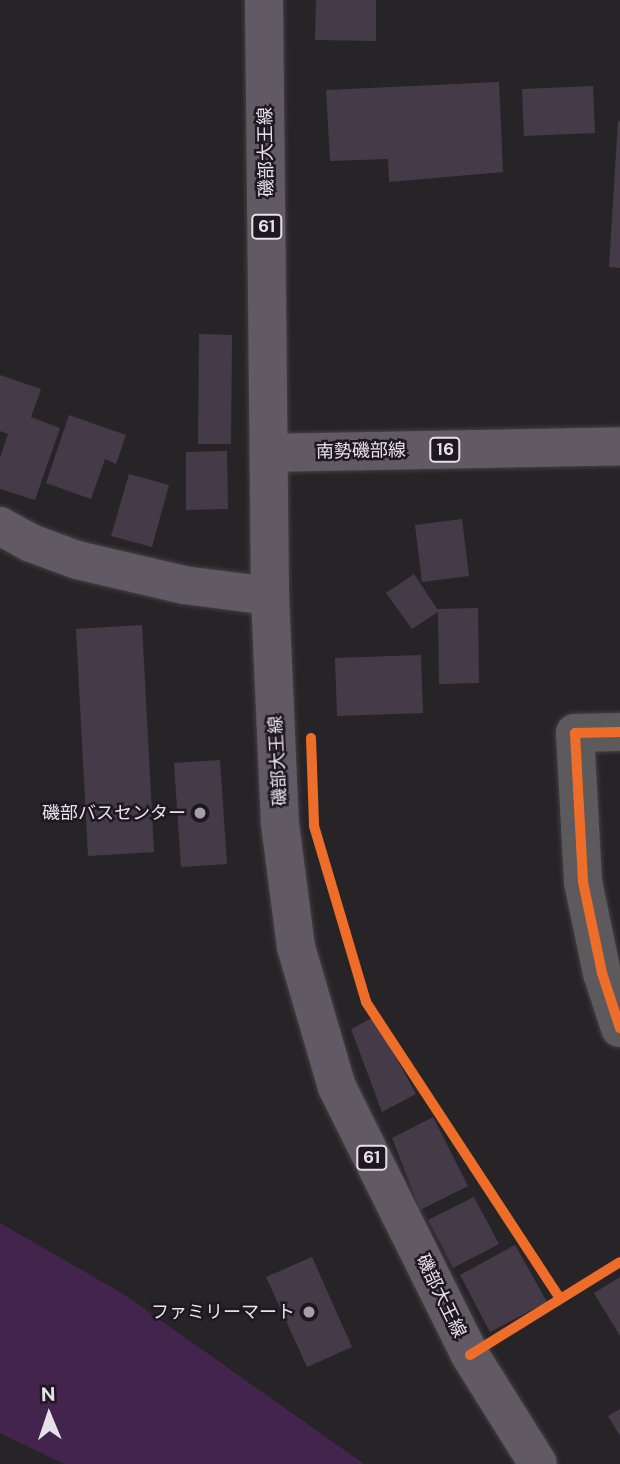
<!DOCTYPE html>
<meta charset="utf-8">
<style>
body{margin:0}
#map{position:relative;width:620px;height:1464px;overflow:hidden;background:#272428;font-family:"Public Sans","Noto Sans JP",sans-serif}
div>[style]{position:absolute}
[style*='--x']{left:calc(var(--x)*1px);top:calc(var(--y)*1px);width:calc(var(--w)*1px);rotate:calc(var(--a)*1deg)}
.green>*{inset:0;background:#43244d}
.building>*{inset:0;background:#453b48}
.roads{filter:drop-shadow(0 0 2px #434044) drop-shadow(0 0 2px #434044)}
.minor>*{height:38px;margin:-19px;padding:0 19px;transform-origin:19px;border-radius:19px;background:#5d5a5e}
.major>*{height:38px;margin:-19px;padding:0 19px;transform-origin:19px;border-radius:19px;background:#615a64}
.cycleway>*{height:10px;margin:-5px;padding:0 5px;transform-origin:5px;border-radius:5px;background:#ee6e29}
.dots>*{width:19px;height:19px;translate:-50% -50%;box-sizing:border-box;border:4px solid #1e1821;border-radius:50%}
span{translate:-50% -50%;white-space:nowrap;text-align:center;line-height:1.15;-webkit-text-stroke:5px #1e1821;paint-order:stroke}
.shield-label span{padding:2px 5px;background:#1e1821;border:2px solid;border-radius:5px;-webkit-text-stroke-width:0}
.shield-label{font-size:16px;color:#e7e2e8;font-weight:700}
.street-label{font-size:18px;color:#e7e2e8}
.poi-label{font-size:18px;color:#e7e2e8}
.right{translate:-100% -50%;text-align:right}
.north{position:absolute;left:14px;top:1380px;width:70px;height:70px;-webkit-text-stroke:5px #1e1821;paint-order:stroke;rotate:358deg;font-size:19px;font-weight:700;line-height:28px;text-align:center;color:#e7e2e8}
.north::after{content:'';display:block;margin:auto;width:24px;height:32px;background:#e7e2e8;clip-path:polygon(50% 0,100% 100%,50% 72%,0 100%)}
</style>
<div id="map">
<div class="green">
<div style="clip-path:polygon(0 1223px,125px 1295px,364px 1464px,64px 1464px,0 1433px)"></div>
</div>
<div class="building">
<div style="clip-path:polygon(316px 0,376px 0,376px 41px,315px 40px)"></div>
<div style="clip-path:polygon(499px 82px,503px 172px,389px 182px,388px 159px,330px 161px,326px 90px)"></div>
<div style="clip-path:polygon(593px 86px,595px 133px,524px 136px,522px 89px)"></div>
<div style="clip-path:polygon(618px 121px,620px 121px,620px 268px,609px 267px)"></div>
<div style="clip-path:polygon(199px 334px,232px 335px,231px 444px,198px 444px)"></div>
<div style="clip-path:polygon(0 375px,41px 389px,31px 417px,60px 428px,35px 500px,0 489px,0 458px,8px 434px,0 431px)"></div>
<div style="clip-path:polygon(69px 415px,126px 435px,116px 464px,105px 459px,91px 499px,46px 483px)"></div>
<div style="clip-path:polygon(227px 451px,228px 509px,186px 510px,186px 452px)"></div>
<div style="clip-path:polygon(129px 474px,169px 485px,152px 547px,111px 536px)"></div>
<div style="clip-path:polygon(462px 519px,469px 576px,422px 582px,415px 525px)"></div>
<div style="clip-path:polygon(414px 574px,437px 609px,478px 608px,479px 683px,439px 684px,438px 612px,412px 629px,386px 593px)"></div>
<div style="clip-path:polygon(142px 625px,154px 852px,88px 856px,76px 629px)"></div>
<div style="clip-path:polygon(421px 655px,423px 713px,337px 716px,335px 658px)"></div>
<div style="clip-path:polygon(220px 760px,227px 864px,181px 867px,174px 763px)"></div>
<div style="clip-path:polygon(374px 1017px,416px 1094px,382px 1112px,351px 1029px)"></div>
<div style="clip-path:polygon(433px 1117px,468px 1186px,420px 1210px,392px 1138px)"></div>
<div style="clip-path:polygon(474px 1197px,499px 1244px,453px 1268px,428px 1220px)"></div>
<div style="clip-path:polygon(515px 1245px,547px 1302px,490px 1332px,460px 1275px)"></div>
<div style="clip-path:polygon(312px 1257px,352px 1347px,307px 1367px,266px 1277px)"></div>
<div style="clip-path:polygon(620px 1277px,620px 1336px,594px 1293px)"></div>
<div style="clip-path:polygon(620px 1409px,620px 1436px,608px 1416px)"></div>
</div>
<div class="roads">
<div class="minor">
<div style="--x:620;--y:732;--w:45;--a:178.7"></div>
<div style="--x:575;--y:733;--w:149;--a:86.9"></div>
<div style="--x:583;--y:882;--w:93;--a:78.2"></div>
<div style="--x:602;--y:973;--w:58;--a:71.9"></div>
</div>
<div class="major">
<div style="--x:264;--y:0;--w:596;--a:89.42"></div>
<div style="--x:270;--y:596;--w:228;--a:87.5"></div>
<div style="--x:280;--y:824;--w:124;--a:82.6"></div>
<div style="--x:296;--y:947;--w:146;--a:73.7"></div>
<div style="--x:337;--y:1087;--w:299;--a:63.6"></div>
<div style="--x:470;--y:1355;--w:128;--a:58"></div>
<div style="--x:270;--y:453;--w:350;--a:-1.1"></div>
<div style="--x:0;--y:526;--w:35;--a:29"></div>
<div style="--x:31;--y:543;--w:49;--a:20.3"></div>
<div style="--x:77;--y:560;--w:110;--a:13.2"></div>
<div style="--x:184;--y:585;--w:87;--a:7.3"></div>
</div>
</div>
<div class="cycleway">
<div style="--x:620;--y:732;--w:45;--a:178.7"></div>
<div style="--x:575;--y:733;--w:149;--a:86.9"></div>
<div style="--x:583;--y:882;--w:93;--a:78.2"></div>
<div style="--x:602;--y:973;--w:58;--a:71.9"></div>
<div style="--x:311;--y:738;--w:88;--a:88"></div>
<div style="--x:314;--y:826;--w:184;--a:73.5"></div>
<div style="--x:366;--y:1002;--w:354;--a:56.8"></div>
<div style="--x:470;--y:1355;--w:176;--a:-31.8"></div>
</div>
<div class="dots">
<div style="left:200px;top:813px;background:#a4a0a5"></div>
<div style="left:309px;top:1312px;background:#a4a0a5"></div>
</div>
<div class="shield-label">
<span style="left:267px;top:227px">61</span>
<span style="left:445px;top:450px">16</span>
<span style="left:372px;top:1158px">61</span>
</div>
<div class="street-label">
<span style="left:266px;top:152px;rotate:-91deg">磯部大王線</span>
<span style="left:361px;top:451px;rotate:-1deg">南勢磯部線</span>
<span style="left:278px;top:761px;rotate:-93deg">磯部大王線</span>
<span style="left:441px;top:1296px;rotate:64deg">磯部大王線</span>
</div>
<div class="poi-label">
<span class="right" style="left:186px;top:813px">磯部バスセンター</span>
<span class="right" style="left:295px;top:1312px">ファミリーマート</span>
</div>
<div class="north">N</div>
</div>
